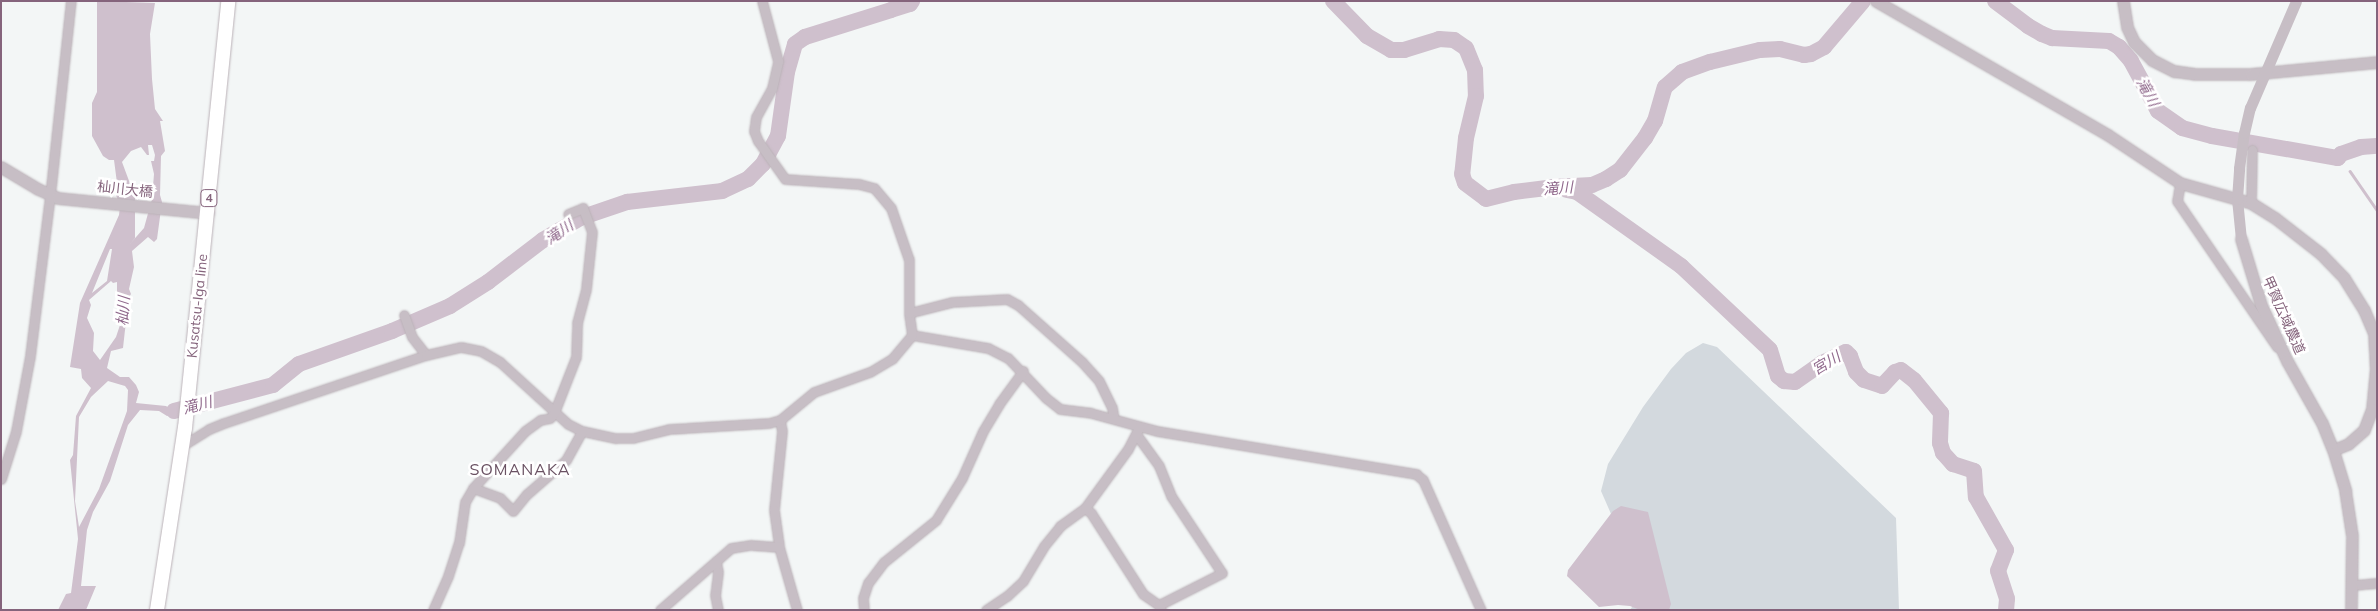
<!DOCTYPE html>
<meta charset="utf-8">
<style>
body{margin:0}
#map{position:relative;width:2378px;height:611px;overflow:hidden;background:#f3f6f6;font-family:Mulish,"Noto Sans JP",sans-serif}
div>[style]{position:absolute}
[style*='--x']{left:calc(var(--x)*1px);top:calc(var(--y)*1px);width:calc(var(--w)*1px);rotate:calc(var(--a)*1deg)}
.green>*{inset:0;background:#d3d9de}
.water>*{inset:0;background:#cfc0cd}
.stream>*{height:2.5px;margin:-1.25px;padding:0 1.25px;transform-origin:1.25px;border-radius:1.25px;background:#cfc0cd}
.river>*{height:16px;margin:-8px;padding:0 8px;transform-origin:8px;border-radius:8px;background:#cfc0cd}
.roads{filter:drop-shadow(0 0 1px #bbb2b8) drop-shadow(0 0 1px #bbb2b8)}
.minor>*{height:9px;margin:-4.5px;padding:0 4.5px;transform-origin:4.5px;border-radius:4.5px;background:#c7bec5}
.tertiary>*{height:11px;margin:-5.5px;padding:0 5.5px;transform-origin:5.5px;border-radius:5.5px;background:#c7bec5}
.primary>*{height:14px;margin:-7px;padding:0 7px;transform-origin:7px;border-radius:7px;background:#fff}
.tertiary-bridge>*{height:11px;margin:-5.5px;padding:0 5.5px;transform-origin:5.5px;border-radius:5.5px;background:#c7bec5}
span{translate:-50% -50%;white-space:nowrap;text-align:center;line-height:1.15;-webkit-text-stroke:5px #fff;paint-order:stroke}
.shield-label span{padding:1px 4px;background:#fff;border:1px solid;border-radius:4px;-webkit-text-stroke-width:0}
.shield-label{font-size:12px;color:#85647c;font-weight:700}
.street-label{font-size:14px;color:#85647c}
.water-label{font-size:15px;color:#90698c;font-style:italic}
.quarter-label{font-size:16px;color:#6a5263;letter-spacing:1px}
.frame{position:absolute;inset:0;border:2px solid #85647c;pointer-events:none}
</style>
<div id="map">
<div class="green">
<div style="clip-path:polygon(1703px 343px,1717px 347px,1896px 518px,1899px 610px,1630px 610px,1634px 604px,1622px 539px,1601px 491px,1608px 464px,1643px 407px,1671px 369px,1686px 353px)"></div>
</div>
<div class="water">
<div style="clip-path:polygon(evenodd,97px 1px,155px 3px,150px 34px,152px 79px,155px 109px,163px 121px,160px 121px,165px 151px,161px 156px,160px 195px,162px 202px,157px 239px,154px 242px,148px 237px,132px 251px,134px 267px,129px 289px,131px 294px,126px 302px,127px 312px,123px 348px,111px 351px,107px 368px,120px 377px,129px 377px,136px 385px,139px 392px,136px 403px,166px 406px,172px 410px,197px 402px,192px 409px,167px 416px,159px 411px,140px 410px,128px 425px,110px 481px,93px 512px,87px 530px,81px 586px,96px 586px,86px 610px,58px 610px,66px 594px,71px 593px,78px 539px,70px 460px,73px 455px,76px 416px,91px 388px,82px 378px,81px 369px,70px 367px,80px 303px,119px 215px,120px 207px,113px 186px,117px 183px,114px 160px,109px 160px,103px 156px,92px 136px,92px 103px,97px 92px,97px 1px,148px 145px,152px 145px,155px 155px,154px 161px,151px 161px,154px 174px,152px 199px,144px 228px,129px 245px,135px 238px,135px 197px,122px 162px,131px 151px,141px 147px,147px 155px,149px 155px,148px 145px,97px 1px,110px 249px,112px 249px,107px 281px,92px 293px,110px 249px,97px 1px,111px 281px,113px 283px,117px 282px,117px 299px,119px 304px,121px 302px,124px 305px,124px 313px,116px 337px,100px 360px,93px 351px,94px 333px,87px 318px,91px 305px,89px 300px,111px 281px,97px 1px,108px 381px,125px 386px,128px 390px,127px 411px,99px 489px,79px 527px,75px 501px,79px 417px,91px 397px,108px 381px)"></div>
<div style="clip-path:polygon(1621px 506px,1648px 512px,1671px 604px,1669px 610px,1640px 610px,1630px 606px,1618px 605px,1599px 607px,1567px 576px,1568px 570px,1613px 511px)"></div>
</div>
<div class="stream">
<div style="--x:2350;--y:171;--w:47;--a:55.3"></div>
</div>
<div class="river">
<div style="--x:1333;--y:1;--w:49;--a:45.8"></div>
<div style="--x:1367;--y:36;--w:28;--a:30"></div>
<div style="--x:1391;--y:50;--w:13;--a:0"></div>
<div style="--x:1404;--y:50;--w:37;--a:-17"></div>
<div style="--x:1439;--y:39;--w:15;--a:4"></div>
<div style="--x:1454;--y:40;--w:14;--a:34"></div>
<div style="--x:1466;--y:48;--w:24;--a:68"></div>
<div style="--x:1475;--y:70;--w:26;--a:88"></div>
<div style="--x:1476;--y:96;--w:43;--a:103.4"></div>
<div style="--x:1466;--y:138;--w:36;--a:96"></div>
<div style="--x:1462;--y:174;--w:9;--a:72"></div>
<div style="--x:1465;--y:183;--w:26;--a:37"></div>
<div style="--x:1486;--y:199;--w:29;--a:-14"></div>
<div style="--x:1514;--y:192;--w:39;--a:-7"></div>
<div style="--x:1553;--y:187;--w:39;--a:-3"></div>
<div style="--x:1592;--y:185;--w:15;--a:-23"></div>
<div style="--x:1606;--y:179;--w:17;--a:-33"></div>
<div style="--x:1620;--y:170;--w:41;--a:-52"></div>
<div style="--x:1645;--y:138;--w:20;--a:-60"></div>
<div style="--x:1655;--y:121;--w:35;--a:-74"></div>
<div style="--x:1665;--y:87;--w:23;--a:-41"></div>
<div style="--x:1682;--y:72;--w:30;--a:-20"></div>
<div style="--x:1710;--y:62;--w:51;--a:-13.5"></div>
<div style="--x:1760;--y:50;--w:20;--a:-3"></div>
<div style="--x:1780;--y:49;--w:25;--a:14"></div>
<div style="--x:1804;--y:55;--w:7;--a:-8"></div>
<div style="--x:1811;--y:54;--w:15;--a:-28"></div>
<div style="--x:1824;--y:47;--w:60;--a:-49.7"></div>
<div style="--x:1995;--y:1;--w:41;--a:37.1"></div>
<div style="--x:2028;--y:26;--w:16;--a:30"></div>
<div style="--x:2042;--y:34;--w:11;--a:22"></div>
<div style="--x:2052;--y:38;--w:57;--a:3"></div>
<div style="--x:2109;--y:41;--w:12;--a:31"></div>
<div style="--x:2119;--y:47;--w:18;--a:49"></div>
<div style="--x:2131;--y:61;--w:57;--a:61.6"></div>
<div style="--x:2158;--y:111;--w:29;--a:35"></div>
<div style="--x:2182;--y:128;--w:31;--a:15"></div>
<div style="--x:2212;--y:136;--w:128;--a:9.9"></div>
<div style="--x:2338;--y:158;--w:5;--a:-53"></div>
<div style="--x:2341;--y:154;--w:21;--a:-19"></div>
<div style="--x:2361;--y:147;--w:16;--a:-4"></div>
<div style="--x:1567;--y:190;--w:10;--a:11"></div>
<div style="--x:1577;--y:192;--w:128;--a:35.4"></div>
<div style="--x:1681;--y:266;--w:122;--a:43.3"></div>
<div style="--x:1770;--y:350;--w:27;--a:73"></div>
<div style="--x:1778;--y:376;--w:8;--a:40"></div>
<div style="--x:1784;--y:381;--w:11;--a:5"></div>
<div style="--x:1795;--y:382;--w:33;--a:-35"></div>
<div style="--x:1822;--y:363;--w:26;--a:-25"></div>
<div style="--x:1846;--y:352;--w:6;--a:45"></div>
<div style="--x:1850;--y:356;--w:17;--a:69"></div>
<div style="--x:1856;--y:372;--w:11;--a:45"></div>
<div style="--x:1864;--y:380;--w:19;--a:18"></div>
<div style="--x:1882;--y:386;--w:19;--a:-47"></div>
<div style="--x:1895;--y:372;--w:6;--a:-18"></div>
<div style="--x:1901;--y:370;--w:16;--a:38"></div>
<div style="--x:1914;--y:380;--w:43;--a:50.7"></div>
<div style="--x:1941;--y:413;--w:30;--a:92"></div>
<div style="--x:1940;--y:443;--w:10;--a:73"></div>
<div style="--x:1943;--y:453;--w:15;--a:48"></div>
<div style="--x:1953;--y:464;--w:22;--a:18"></div>
<div style="--x:1974;--y:471;--w:26;--a:86"></div>
<div style="--x:1976;--y:497;--w:61;--a:60.5"></div>
<div style="--x:2006;--y:550;--w:22;--a:111"></div>
<div style="--x:1998;--y:571;--w:29;--a:72"></div>
<div style="--x:2007;--y:599;--w:11;--a:95"></div>
<div style="--x:174;--y:411;--w:102;--a:-14.7"></div>
<div style="--x:273;--y:385;--w:33;--a:-39"></div>
<div style="--x:299;--y:364;--w:99;--a:-19.5"></div>
<div style="--x:392;--y:331;--w:63;--a:-23.3"></div>
<div style="--x:450;--y:306;--w:45;--a:-32.3"></div>
<div style="--x:488;--y:282;--w:69;--a:-37.4"></div>
<div style="--x:543;--y:240;--w:43;--a:-30.7"></div>
<div style="--x:580;--y:218;--w:50;--a:-18.8"></div>
<div style="--x:627;--y:202;--w:96;--a:-6.6"></div>
<div style="--x:722;--y:191;--w:29;--a:-25"></div>
<div style="--x:748;--y:179;--w:21;--a:-45"></div>
<div style="--x:763;--y:164;--w:32;--a:-62"></div>
<div style="--x:778;--y:136;--w:65;--a:-82"></div>
<div style="--x:787;--y:72;--w:29;--a:-74"></div>
<div style="--x:795;--y:44;--w:12;--a:-35"></div>
<div style="--x:805;--y:37;--w:90;--a:-17.4"></div>
<div style="--x:891;--y:10;--w:20;--a:-18"></div>
<div style="--x:910;--y:4;--w:4;--a:-56"></div>
</div>
<div class="roads">
<div class="minor">
<div style="--x:2180;--y:183;--w:18;--a:99"></div>
<div style="--x:2177;--y:201;--w:177;--a:55.6"></div>
<div style="--x:2251;--y:203;--w:53;--a:-88.9"></div>
<div style="--x:909;--y:313;--w:44;--a:-14.3"></div>
<div style="--x:952;--y:302;--w:55;--a:-3.1"></div>
<div style="--x:1007;--y:299;--w:13;--a:29"></div>
<div style="--x:1018;--y:305;--w:86;--a:41.7"></div>
<div style="--x:1082;--y:362;--w:25;--a:48"></div>
<div style="--x:1099;--y:381;--w:30;--a:64"></div>
<div style="--x:1112;--y:408;--w:11;--a:80"></div>
<div style="--x:404;--y:315;--w:23;--a:70"></div>
<div style="--x:412;--y:337;--w:23;--a:52"></div>
<div style="--x:912;--y:335;--w:77;--a:9.7"></div>
<div style="--x:988;--y:348;--w:22;--a:27"></div>
<div style="--x:1008;--y:358;--w:55;--a:46.5"></div>
<div style="--x:1046;--y:398;--w:18;--a:38"></div>
<div style="--x:1060;--y:409;--w:31;--a:7"></div>
<div style="--x:1091;--y:413;--w:68;--a:15.3"></div>
<div style="--x:1157;--y:431;--w:263;--a:9.4"></div>
<div style="--x:1416;--y:474;--w:9;--a:41"></div>
<div style="--x:1423;--y:480;--w:142;--a:66"></div>
<div style="--x:780;--y:420;--w:11;--a:80"></div>
<div style="--x:782;--y:431;--w:79;--a:95.8"></div>
<div style="--x:774;--y:510;--w:37;--a:82"></div>
<div style="--x:779;--y:547;--w:66;--a:74.1"></div>
<div style="--x:1136;--y:434;--w:39;--a:54"></div>
<div style="--x:1159;--y:466;--w:32;--a:68"></div>
<div style="--x:1171;--y:496;--w:92;--a:56.5"></div>
<div style="--x:1222;--y:573;--w:71;--a:153.1"></div>
<div style="--x:182;--y:446;--w:32;--a:-32"></div>
<div style="--x:209;--y:429;--w:16;--a:-22"></div>
<div style="--x:224;--y:423;--w:213;--a:-18.6"></div>
<div style="--x:426;--y:355;--w:36;--a:-13"></div>
<div style="--x:461;--y:347;--w:20;--a:11"></div>
<div style="--x:481;--y:351;--w:22;--a:30"></div>
<div style="--x:500;--y:362;--w:92;--a:42.4"></div>
<div style="--x:568;--y:424;--w:16;--a:27"></div>
<div style="--x:582;--y:431;--w:35;--a:12"></div>
<div style="--x:616;--y:438;--w:17;--a:0"></div>
<div style="--x:633;--y:438;--w:37;--a:-14"></div>
<div style="--x:669;--y:429;--w:100;--a:-3.4"></div>
<div style="--x:769;--y:423;--w:11;--a:-15"></div>
<div style="--x:780;--y:420;--w:44;--a:-39.5"></div>
<div style="--x:814;--y:392;--w:59;--a:-19.7"></div>
<div style="--x:870;--y:372;--w:26;--a:-31"></div>
<div style="--x:892;--y:359;--w:31;--a:-50"></div>
<div style="--x:912;--y:335;--w:22;--a:-98"></div>
<div style="--x:909;--y:313;--w:53;--a:-90"></div>
<div style="--x:909;--y:260;--w:55;--a:-109.1"></div>
<div style="--x:891;--y:208;--w:26;--a:-130"></div>
<div style="--x:874;--y:188;--w:16;--a:-165"></div>
<div style="--x:859;--y:184;--w:74;--a:-176.1"></div>
<div style="--x:785;--y:179;--w:47;--a:-125.4"></div>
<div style="--x:758;--y:141;--w:11;--a:-112"></div>
<div style="--x:754;--y:131;--w:14;--a:-82"></div>
<div style="--x:756;--y:117;--w:33;--a:-61"></div>
<div style="--x:772;--y:88;--w:28;--a:-77"></div>
<div style="--x:778;--y:61;--w:62;--a:-104.9"></div>
<div style="--x:1;--y:479;--w:50;--a:-72.6"></div>
<div style="--x:16;--y:431;--w:76;--a:-79.4"></div>
<div style="--x:30;--y:356;--w:161;--a:-82.9"></div>
<div style="--x:50;--y:196;--w:196;--a:-83.9"></div>
<div style="--x:473;--y:488;--w:29;--a:20"></div>
<div style="--x:500;--y:498;--w:18;--a:45"></div>
<div style="--x:513;--y:511;--w:22;--a:-51"></div>
<div style="--x:527;--y:494;--w:52;--a:-41.1"></div>
<div style="--x:566;--y:460;--w:33;--a:-61"></div>
<div style="--x:1085;--y:508;--w:8;--a:40"></div>
<div style="--x:1091;--y:513;--w:96;--a:57.3"></div>
<div style="--x:1143;--y:594;--w:19;--a:35"></div>
<div style="--x:1159;--y:605;--w:5;--a:68"></div>
<div style="--x:716;--y:561;--w:11;--a:80"></div>
<div style="--x:718;--y:572;--w:23;--a:97"></div>
<div style="--x:715;--y:595;--w:15;--a:79"></div>
<div style="--x:2353;--y:585;--w:24;--a:-5"></div>
<div style="--x:433;--y:610;--w:37;--a:-66"></div>
<div style="--x:448;--y:576;--w:35;--a:-72"></div>
<div style="--x:459;--y:543;--w:41;--a:-81.7"></div>
<div style="--x:465;--y:502;--w:16;--a:-60"></div>
<div style="--x:473;--y:488;--w:77;--a:-47.6"></div>
<div style="--x:525;--y:431;--w:19;--a:-36"></div>
<div style="--x:540;--y:420;--w:10;--a:-11"></div>
<div style="--x:550;--y:418;--w:6;--a:-51"></div>
<div style="--x:554;--y:413;--w:60;--a:-68.6"></div>
<div style="--x:576;--y:357;--w:34;--a:-88"></div>
<div style="--x:577;--y:323;--w:35;--a:-75"></div>
<div style="--x:586;--y:289;--w:57;--a:-84"></div>
<div style="--x:592;--y:232;--w:26;--a:-111"></div>
<div style="--x:583;--y:208;--w:16;--a:158"></div>
<div style="--x:660;--y:610;--w:94;--a:-41.1"></div>
<div style="--x:731;--y:548;--w:20;--a:-9"></div>
<div style="--x:751;--y:545;--w:28;--a:4"></div>
<div style="--x:864;--y:610;--w:12;--a:-95"></div>
<div style="--x:863;--y:598;--w:16;--a:-72"></div>
<div style="--x:868;--y:583;--w:26;--a:-53"></div>
<div style="--x:884;--y:562;--w:67;--a:-38.9"></div>
<div style="--x:936;--y:520;--w:49;--a:-58.2"></div>
<div style="--x:962;--y:478;--w:51;--a:-65.9"></div>
<div style="--x:983;--y:431;--w:31;--a:-59"></div>
<div style="--x:999;--y:404;--w:41;--a:-54"></div>
<div style="--x:986;--y:610;--w:25;--a:-34"></div>
<div style="--x:1007;--y:596;--w:22;--a:-43"></div>
<div style="--x:1023;--y:581;--w:41;--a:-59"></div>
<div style="--x:1044;--y:546;--w:26;--a:-51"></div>
<div style="--x:1060;--y:526;--w:31;--a:-36"></div>
<div style="--x:1085;--y:508;--w:73;--a:-53.9"></div>
<div style="--x:1128;--y:449;--w:25;--a:-63"></div>
</div>
<div class="tertiary">
<div style="--x:1876;--y:1;--w:268;--a:30"></div>
<div style="--x:2108;--y:135;--w:87;--a:33.7"></div>
<div style="--x:2180;--y:183;--w:74;--a:15.7"></div>
<div style="--x:2251;--y:203;--w:28;--a:32"></div>
<div style="--x:2275;--y:218;--w:58;--a:38"></div>
<div style="--x:2321;--y:254;--w:33;--a:46"></div>
<div style="--x:2344;--y:278;--w:38;--a:58"></div>
<div style="--x:2364;--y:310;--w:26;--a:67"></div>
<div style="--x:2374;--y:334;--w:33;--a:87"></div>
<div style="--x:2376;--y:367;--w:42;--a:95.4"></div>
<div style="--x:2372;--y:409;--w:22;--a:111"></div>
<div style="--x:2364;--y:430;--w:21;--a:139"></div>
<div style="--x:2348;--y:444;--w:16;--a:158"></div>
<div style="--x:2123;--y:1;--w:26;--a:81"></div>
<div style="--x:2127;--y:27;--w:17;--a:65"></div>
<div style="--x:2134;--y:42;--w:25;--a:45"></div>
<div style="--x:2152;--y:60;--w:25;--a:27"></div>
<div style="--x:2174;--y:71;--w:21;--a:8"></div>
<div style="--x:2195;--y:74;--w:56;--a:0"></div>
<div style="--x:2251;--y:74;--w:127;--a:-5.4"></div>
<div style="--x:1;--y:167;--w:43;--a:30.7"></div>
<div style="--x:38;--y:189;--w:22;--a:24"></div>
<div style="--x:58;--y:198;--w:151;--a:5.7"></div>
<div style="--x:2241;--y:239;--w:69;--a:73.1"></div>
<div style="--x:2261;--y:305;--w:62;--a:65.1"></div>
<div style="--x:2287;--y:361;--w:71;--a:60.6"></div>
<div style="--x:2322;--y:423;--w:32;--a:68"></div>
<div style="--x:2334;--y:453;--w:39;--a:73"></div>
<div style="--x:2345;--y:490;--w:47;--a:81.3"></div>
<div style="--x:2352;--y:536;--w:74;--a:90.8"></div>
</div>
<div class="primary">
<div style="--x:157;--y:610;--w:184;--a:-81.3"></div>
<div style="--x:185;--y:428;--w:429;--a:-84.2"></div>
</div>
</div>
<div class="tertiary-bridge">
<div style="--x:2241;--y:239;--w:40;--a:-95.7"></div>
<div style="--x:2237;--y:199;--w:31;--a:-86"></div>
<div style="--x:2239;--y:168;--w:35;--a:-82"></div>
<div style="--x:2244;--y:133;--w:26;--a:-77"></div>
<div style="--x:2250;--y:108;--w:116;--a:-66.7"></div>
</div>
<div class="shield-label">
<span style="left:209px;top:198px">4</span>
</div>
<div class="street-label">
<span style="left:125px;top:189px;rotate:6deg">杣川大橋</span>
<span style="left:197px;top:306px;rotate:-84deg">Kusatsu-Iga line</span>
<span style="left:2284px;top:315px;rotate:66deg">甲賀広域農道</span>
</div>
<div class="water-label">
<span style="left:2148px;top:92px;rotate:61deg">滝川</span>
<span style="left:1558px;top:188px;rotate:-4deg">滝川</span>
<span style="left:559px;top:232px;rotate:-34deg">滝川</span>
<span style="left:123px;top:311px;rotate:-86deg">杣川</span>
<span style="left:1826px;top:363px;rotate:-31deg">宮川</span>
<span style="left:197px;top:405px;rotate:-15deg">滝川</span>
</div>
<div class="quarter-label">
<span style="left:520px;top:469px">SOMANAKA</span>
</div>
<div class="frame"></div>
</div>
